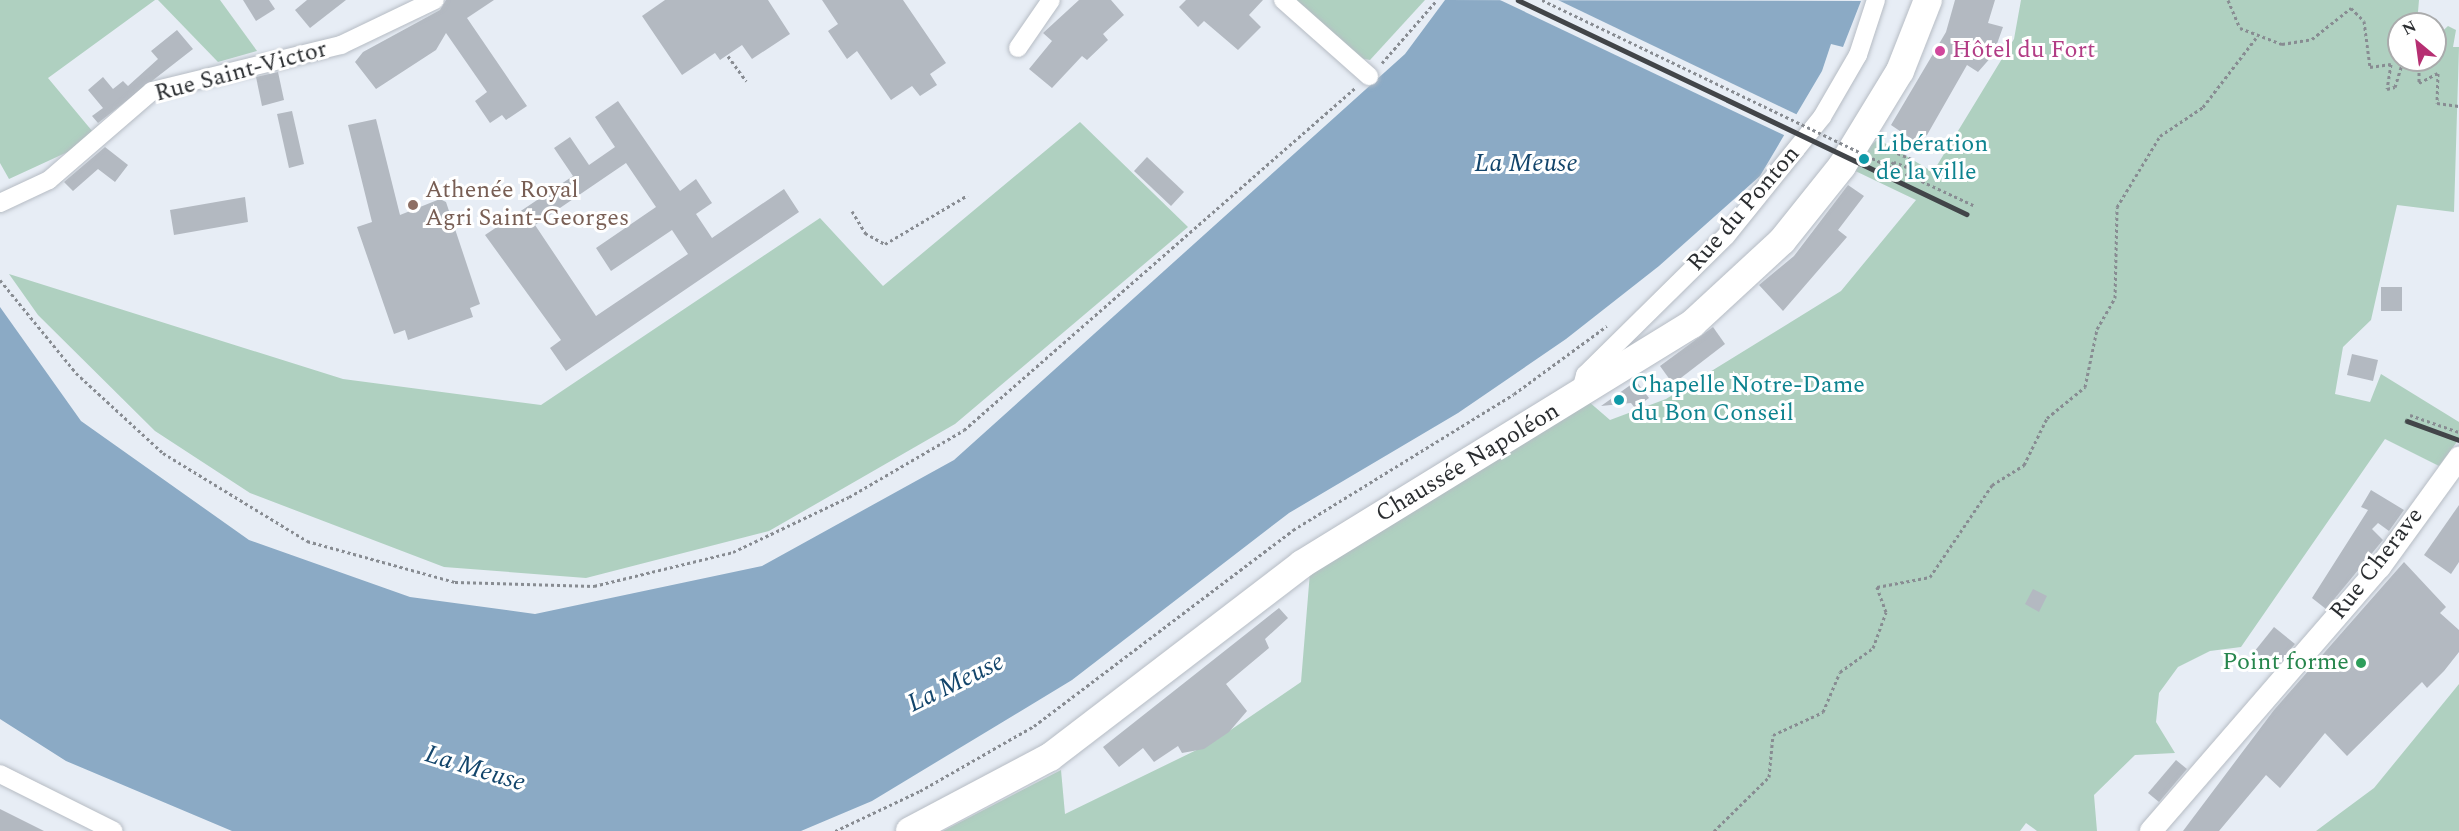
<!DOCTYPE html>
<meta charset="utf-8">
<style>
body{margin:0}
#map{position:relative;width:2459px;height:831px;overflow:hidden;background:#e7edf5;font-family:Spectral,serif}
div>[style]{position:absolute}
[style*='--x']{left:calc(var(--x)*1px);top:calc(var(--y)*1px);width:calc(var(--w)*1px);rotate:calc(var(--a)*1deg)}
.green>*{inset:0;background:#afd0c0}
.water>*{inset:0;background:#8baac5}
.pier>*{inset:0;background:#e7edf5}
.building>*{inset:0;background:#b3b9c1}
.path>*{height:3px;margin-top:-1.5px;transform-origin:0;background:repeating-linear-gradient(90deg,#888c92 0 3px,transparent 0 6px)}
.roads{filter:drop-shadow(0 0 2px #b6bcc4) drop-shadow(0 0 2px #b6bcc4)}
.minor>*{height:18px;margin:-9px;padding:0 9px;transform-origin:9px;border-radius:9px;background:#fff}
.tertiary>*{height:22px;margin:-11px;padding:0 11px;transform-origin:11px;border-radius:11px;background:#fff}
.primary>*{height:28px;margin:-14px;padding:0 14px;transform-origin:14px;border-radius:14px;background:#fff}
.rail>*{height:4.5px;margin:-2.25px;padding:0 2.25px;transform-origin:2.25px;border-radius:2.25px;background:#424549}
.path-bridge>*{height:3px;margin-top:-1.5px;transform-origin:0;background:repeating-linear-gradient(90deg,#888c92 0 3px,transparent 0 6px)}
.dots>*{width:16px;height:16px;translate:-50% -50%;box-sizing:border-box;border:3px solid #fff;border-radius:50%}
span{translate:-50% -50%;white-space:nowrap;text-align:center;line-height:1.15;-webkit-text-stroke:6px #fff;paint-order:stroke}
.hotel-label{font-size:24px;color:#b23c85}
.left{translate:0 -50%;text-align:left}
.street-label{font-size:24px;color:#2a2d30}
.culture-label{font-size:24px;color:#0d838f}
.education-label{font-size:24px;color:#785e54}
.leisure-label{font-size:24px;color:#27864d}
.right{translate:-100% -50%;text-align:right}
.water-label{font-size:26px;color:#13456b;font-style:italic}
.north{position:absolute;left:2387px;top:12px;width:60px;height:60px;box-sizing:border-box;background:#fff;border:2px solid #aaabac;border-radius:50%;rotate:331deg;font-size:16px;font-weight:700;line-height:24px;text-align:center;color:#2a2d30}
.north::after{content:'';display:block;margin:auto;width:21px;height:27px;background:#b62f72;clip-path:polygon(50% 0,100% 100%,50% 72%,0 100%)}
</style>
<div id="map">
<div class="green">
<div style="clip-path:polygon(0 0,155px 0,48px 78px,98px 138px,9px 179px,0 163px)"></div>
<div style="clip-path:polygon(158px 0,220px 0,257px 51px,218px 62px)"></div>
<div style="clip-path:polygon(1293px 0,1425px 0,1370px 60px,1359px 58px)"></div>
<div style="clip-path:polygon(2021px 0,2419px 0,2417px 24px,2399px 24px,2399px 60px,2435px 60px,2435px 38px,2448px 26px,2456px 30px,2453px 47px,2459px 47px,2454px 212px,2397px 205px,2371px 320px,2343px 347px,2335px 394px,2370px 402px,2381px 374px,2459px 422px,2459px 439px,2439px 466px,2385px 439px,2241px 647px,2210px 651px,2178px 667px,2159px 693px,2156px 722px,2175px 753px,2135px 755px,2094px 795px,2097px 831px,2037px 831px,2026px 823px,2020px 831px,943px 831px,1061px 770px,1065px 814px,1213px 742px,1301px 682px,1310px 572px,1588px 401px,1610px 420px,1666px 399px,1841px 291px,1916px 200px,1847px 167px,1878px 139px,1933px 172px,2014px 39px)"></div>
<div style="clip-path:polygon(1080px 122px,1188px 227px,955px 424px,769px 531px,586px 578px,444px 567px,250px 493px,155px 431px,38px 315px,9px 274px,343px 379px,541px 405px,820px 218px,883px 286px)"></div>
<div style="clip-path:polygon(2459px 684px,2459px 831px,2316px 831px,2374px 788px)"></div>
</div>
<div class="water">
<div style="clip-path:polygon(1445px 0,1861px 1px,1843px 47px,1831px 44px,1822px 71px,1760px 176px,1659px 266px,1566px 339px,1458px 413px,1289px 513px,1072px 680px,872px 801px,801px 831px,232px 831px,66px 761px,0 719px,0 307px,81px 421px,249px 540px,410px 597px,535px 614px,762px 566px,954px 460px,1405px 54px)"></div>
</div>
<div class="pier">
<div style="clip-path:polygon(1500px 0,1558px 0,1800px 116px,1788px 137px)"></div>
</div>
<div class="building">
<div style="clip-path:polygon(243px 0,269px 0,275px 9px,256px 21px)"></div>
<div style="clip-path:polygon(307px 0,346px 0,310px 28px,295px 10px)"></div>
<div style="clip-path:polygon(446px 0,494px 0,467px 18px,527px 106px,506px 120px,502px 115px,490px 123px,475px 101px,487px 92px,446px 33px,436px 50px,376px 89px,355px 62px,363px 52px,440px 10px)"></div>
<div style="clip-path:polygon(665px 0,768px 0,790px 34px,752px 59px,742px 45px,720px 60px,715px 53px,682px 75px,642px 16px)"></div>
<div style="clip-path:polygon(822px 0,903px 0,946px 63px,930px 74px,937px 85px,920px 96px,912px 86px,891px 100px,857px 51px,847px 59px,828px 31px,838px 24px)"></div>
<div style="clip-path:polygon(1079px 0,1111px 0,1124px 15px,1103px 34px,1108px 40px,1087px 60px,1082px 56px,1052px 88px,1029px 69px,1052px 41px,1043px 33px)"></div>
<div style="clip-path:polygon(1186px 0,1263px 0,1249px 15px,1261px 27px,1238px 50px,1204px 21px,1198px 27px,1179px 7px)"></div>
<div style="clip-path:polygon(1955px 0,1995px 0,1988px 23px,2003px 27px,1993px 55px,1978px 72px,1967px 65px,1927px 135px,1916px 142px,1891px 125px,1946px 32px)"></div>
<div style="clip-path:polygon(177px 30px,193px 49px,98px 123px,92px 116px,103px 108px,88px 90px,103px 77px,113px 89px,123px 81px,128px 86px,158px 59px,151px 51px)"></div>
<div style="clip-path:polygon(278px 72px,284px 100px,262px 106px,256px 77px)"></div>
<div style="clip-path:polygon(evenodd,618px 101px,680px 191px,696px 179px,712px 203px,696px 214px,712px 238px,784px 189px,799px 212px,566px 371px,550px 348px,561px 340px,485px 235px,573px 176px,554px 148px,570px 137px,589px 165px,615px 147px,595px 117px,618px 101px,626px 163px,656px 207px,596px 248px,611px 271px,672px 230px,688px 254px,596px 316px,535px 225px,626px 163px)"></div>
<div style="clip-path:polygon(292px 111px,304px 164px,289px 168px,277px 114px)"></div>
<div style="clip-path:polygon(376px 119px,400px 215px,440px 199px,446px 202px,480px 304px,470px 308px,473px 317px,408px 340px,405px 330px,394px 334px,357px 227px,372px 222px,348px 125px)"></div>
<div style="clip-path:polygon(105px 147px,128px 165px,115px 182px,98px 169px,73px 191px,64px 182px)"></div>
<div style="clip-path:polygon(1147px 157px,1184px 192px,1171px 206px,1134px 171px)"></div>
<div style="clip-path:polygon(1848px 185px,1864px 196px,1838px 230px,1847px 237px,1783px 311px,1759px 285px,1794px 256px)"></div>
<div style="clip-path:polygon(245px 197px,248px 222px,174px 235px,170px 210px)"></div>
<div style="clip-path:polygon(2381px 287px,2402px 287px,2402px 311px,2381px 311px)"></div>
<div style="clip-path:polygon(1713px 327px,1725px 344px,1673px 384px,1660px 366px)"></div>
<div style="clip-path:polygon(2352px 354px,2378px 360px,2373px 381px,2347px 375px)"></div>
<div style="clip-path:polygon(1636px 381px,1649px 398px,1635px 408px,1631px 403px,1601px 406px)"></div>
<div style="clip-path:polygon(2371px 490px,2404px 510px,2389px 531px,2378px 523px,2372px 529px,2383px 540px,2326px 609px,2312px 598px,2368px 510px,2361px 507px)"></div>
<div style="clip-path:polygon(2459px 505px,2459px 562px,2451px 574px,2424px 555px)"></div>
<div style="clip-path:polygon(2404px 562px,2446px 607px,2440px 613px,2459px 630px,2459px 652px,2444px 671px,2427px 688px,2422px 682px,2347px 756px,2325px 733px,2280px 788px,2266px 775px,2219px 831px,2183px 831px,2274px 710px)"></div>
<div style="clip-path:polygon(2033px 589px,2047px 596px,2039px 612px,2025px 604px)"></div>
<div style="clip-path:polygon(1279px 608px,1288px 618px,1265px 639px,1269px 648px,1226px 684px,1247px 711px,1229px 732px,1204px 749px,1182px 753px,1178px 746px,1154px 762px,1143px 748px,1119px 767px,1103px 747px)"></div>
<div style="clip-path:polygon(2274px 627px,2295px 644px,2276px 666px,2254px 652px)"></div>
<div style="clip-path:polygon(2176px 760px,2187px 769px,2159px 802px,2148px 793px)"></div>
<div style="clip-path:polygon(0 809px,44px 831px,0 831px)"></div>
</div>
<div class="path">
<div style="--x:2228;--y:0;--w:30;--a:67"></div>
<div style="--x:2240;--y:28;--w:45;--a:20.9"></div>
<div style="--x:2282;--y:44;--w:30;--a:-9"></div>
<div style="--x:2312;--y:39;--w:50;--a:-38.5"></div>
<div style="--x:2351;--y:8;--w:18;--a:45"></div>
<div style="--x:2364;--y:21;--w:46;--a:82.6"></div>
<div style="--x:2370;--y:67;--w:21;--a:-8"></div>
<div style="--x:2391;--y:64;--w:25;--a:99"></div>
<div style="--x:2387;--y:89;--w:8;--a:-14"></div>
<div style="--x:2395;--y:87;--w:24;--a:-73"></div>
<div style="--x:2402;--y:64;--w:10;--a:-24"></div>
<div style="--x:2411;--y:60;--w:10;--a:37"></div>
<div style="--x:2419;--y:66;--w:17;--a:90"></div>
<div style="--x:2419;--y:83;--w:21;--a:-28"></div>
<div style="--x:2438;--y:73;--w:30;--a:92"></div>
<div style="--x:2437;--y:103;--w:22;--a:8"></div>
<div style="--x:728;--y:56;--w:31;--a:54"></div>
<div style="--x:1382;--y:63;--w:84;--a:-48.9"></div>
<div style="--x:1881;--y:146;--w:34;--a:23"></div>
<div style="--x:1912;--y:159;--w:9;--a:122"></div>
<div style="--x:1907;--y:167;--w:14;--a:-159"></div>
<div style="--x:1894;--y:162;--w:6;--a:141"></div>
<div style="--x:1889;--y:166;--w:93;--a:24.9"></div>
<div style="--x:852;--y:211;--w:26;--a:59"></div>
<div style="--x:865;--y:233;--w:23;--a:29"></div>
<div style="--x:885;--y:244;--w:96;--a:-30.6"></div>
<div style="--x:0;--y:280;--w:120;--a:50.7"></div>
<div style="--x:76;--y:373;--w:118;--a:42.6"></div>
<div style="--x:163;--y:453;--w:169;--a:31.4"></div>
<div style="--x:307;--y:541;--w:154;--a:15.5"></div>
<div style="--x:455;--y:582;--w:139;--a:1.6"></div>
<div style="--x:594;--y:586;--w:143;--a:-13.7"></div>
<div style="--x:733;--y:552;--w:128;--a:-25.4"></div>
<div style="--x:849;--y:497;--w:133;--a:-30.2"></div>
<div style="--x:964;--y:430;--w:519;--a:-41.18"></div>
<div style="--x:2410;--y:415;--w:52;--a:19.1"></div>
<div style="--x:835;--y:831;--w:94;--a:-25.2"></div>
<div style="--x:920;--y:791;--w:131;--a:-29.7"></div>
<div style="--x:1034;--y:726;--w:325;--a:-37.1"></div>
<div style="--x:1293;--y:530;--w:259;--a:-31.6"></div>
<div style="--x:1514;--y:394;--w:115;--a:-36.2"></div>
<div style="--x:1714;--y:831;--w:77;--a:-44.5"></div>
<div style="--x:1769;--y:777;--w:42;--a:-84.6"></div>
<div style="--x:1773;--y:735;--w:55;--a:-24.7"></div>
<div style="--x:1823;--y:712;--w:43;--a:-67"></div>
<div style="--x:1840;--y:672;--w:41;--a:-36"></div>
<div style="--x:1873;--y:648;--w:38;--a:-70"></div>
<div style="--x:1886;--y:612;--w:27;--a:-110"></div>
<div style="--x:1877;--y:587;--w:54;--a:-10.7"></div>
<div style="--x:1930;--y:577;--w:111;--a:-56"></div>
<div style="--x:1992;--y:485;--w:38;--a:-32"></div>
<div style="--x:2024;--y:465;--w:52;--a:-63.9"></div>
<div style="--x:2047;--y:418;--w:49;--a:-39.2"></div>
<div style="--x:2085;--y:387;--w:59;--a:-78.3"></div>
<div style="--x:2097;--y:329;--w:36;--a:-60"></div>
<div style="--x:2115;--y:298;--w:91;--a:-88.7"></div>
<div style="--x:2117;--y:207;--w:83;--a:-58.8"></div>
<div style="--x:2160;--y:136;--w:52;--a:-34"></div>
<div style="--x:2203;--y:107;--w:87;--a:-52.5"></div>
</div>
<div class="roads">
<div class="minor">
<div style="--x:1283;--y:0;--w:115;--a:41.5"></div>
<div style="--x:1018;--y:48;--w:58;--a:-55.5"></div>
<div style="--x:0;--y:203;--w:54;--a:-25.1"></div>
<div style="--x:49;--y:180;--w:136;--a:-40.8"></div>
<div style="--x:152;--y:91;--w:195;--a:-13.7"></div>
<div style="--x:341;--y:45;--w:104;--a:-25.6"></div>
<div style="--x:1581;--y:390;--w:16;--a:-75"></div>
<div style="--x:1585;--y:375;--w:198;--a:-44.6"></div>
<div style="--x:1726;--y:236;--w:153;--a:-51.1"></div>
<div style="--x:1822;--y:117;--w:72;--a:-59.9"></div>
<div style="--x:1858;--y:55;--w:58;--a:-71.9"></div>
<div style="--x:0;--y:774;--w:127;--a:26.6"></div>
</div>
<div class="tertiary">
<div style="--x:2151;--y:831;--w:349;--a:-49.1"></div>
<div style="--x:2380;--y:567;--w:135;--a:-54.1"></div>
</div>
<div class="primary">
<div style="--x:910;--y:831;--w:158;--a:-27.9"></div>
<div style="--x:1050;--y:757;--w:317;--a:-37.4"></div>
<div style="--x:1302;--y:564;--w:458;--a:-31.6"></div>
<div style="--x:1692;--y:324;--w:122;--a:-42.7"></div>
<div style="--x:1782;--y:241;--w:96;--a:-51.3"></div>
<div style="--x:1842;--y:166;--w:111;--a:-58.6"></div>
<div style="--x:1900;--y:71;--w:76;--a:-68.5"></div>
</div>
</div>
<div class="rail">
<div style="--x:1518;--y:0;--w:497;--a:25.5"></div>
<div style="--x:2407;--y:421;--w:55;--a:20.1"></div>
</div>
<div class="path-bridge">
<div style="--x:1542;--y:0;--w:385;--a:25.6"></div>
</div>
<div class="dots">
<div style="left:1940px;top:51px;background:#d1479c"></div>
<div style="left:1864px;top:159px;background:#0f9aa8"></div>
<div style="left:413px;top:205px;background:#8d6e63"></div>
<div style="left:1619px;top:400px;background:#0f9aa8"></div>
<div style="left:2361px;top:663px;background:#2e9e5b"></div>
</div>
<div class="hotel-label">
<span class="left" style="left:1952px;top:51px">Hôtel du Fort</span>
</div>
<div class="street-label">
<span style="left:241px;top:72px;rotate:-15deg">Rue Saint-Victor</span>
<span style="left:1744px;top:209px;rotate:-49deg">Rue du Ponton</span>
<span style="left:1468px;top:463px;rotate:-31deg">Chaussée Napoléon</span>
<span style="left:2377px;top:564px;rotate:-52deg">Rue Cherave</span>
</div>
<div class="culture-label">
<span class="left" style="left:1876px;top:159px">Libération<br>de la ville</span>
<span class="left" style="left:1631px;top:400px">Chapelle Notre-Dame<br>du Bon Conseil</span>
</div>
<div class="education-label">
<span class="left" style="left:425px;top:205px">Athenée Royal<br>Agri Saint-Georges</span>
</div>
<div class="leisure-label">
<span class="right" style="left:2349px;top:663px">Point forme</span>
</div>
<div class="water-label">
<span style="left:1526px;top:164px">La Meuse</span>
<span style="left:956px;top:683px;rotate:-26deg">La Meuse</span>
<span style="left:475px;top:769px;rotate:17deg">La Meuse</span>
</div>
<div class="north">N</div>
</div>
